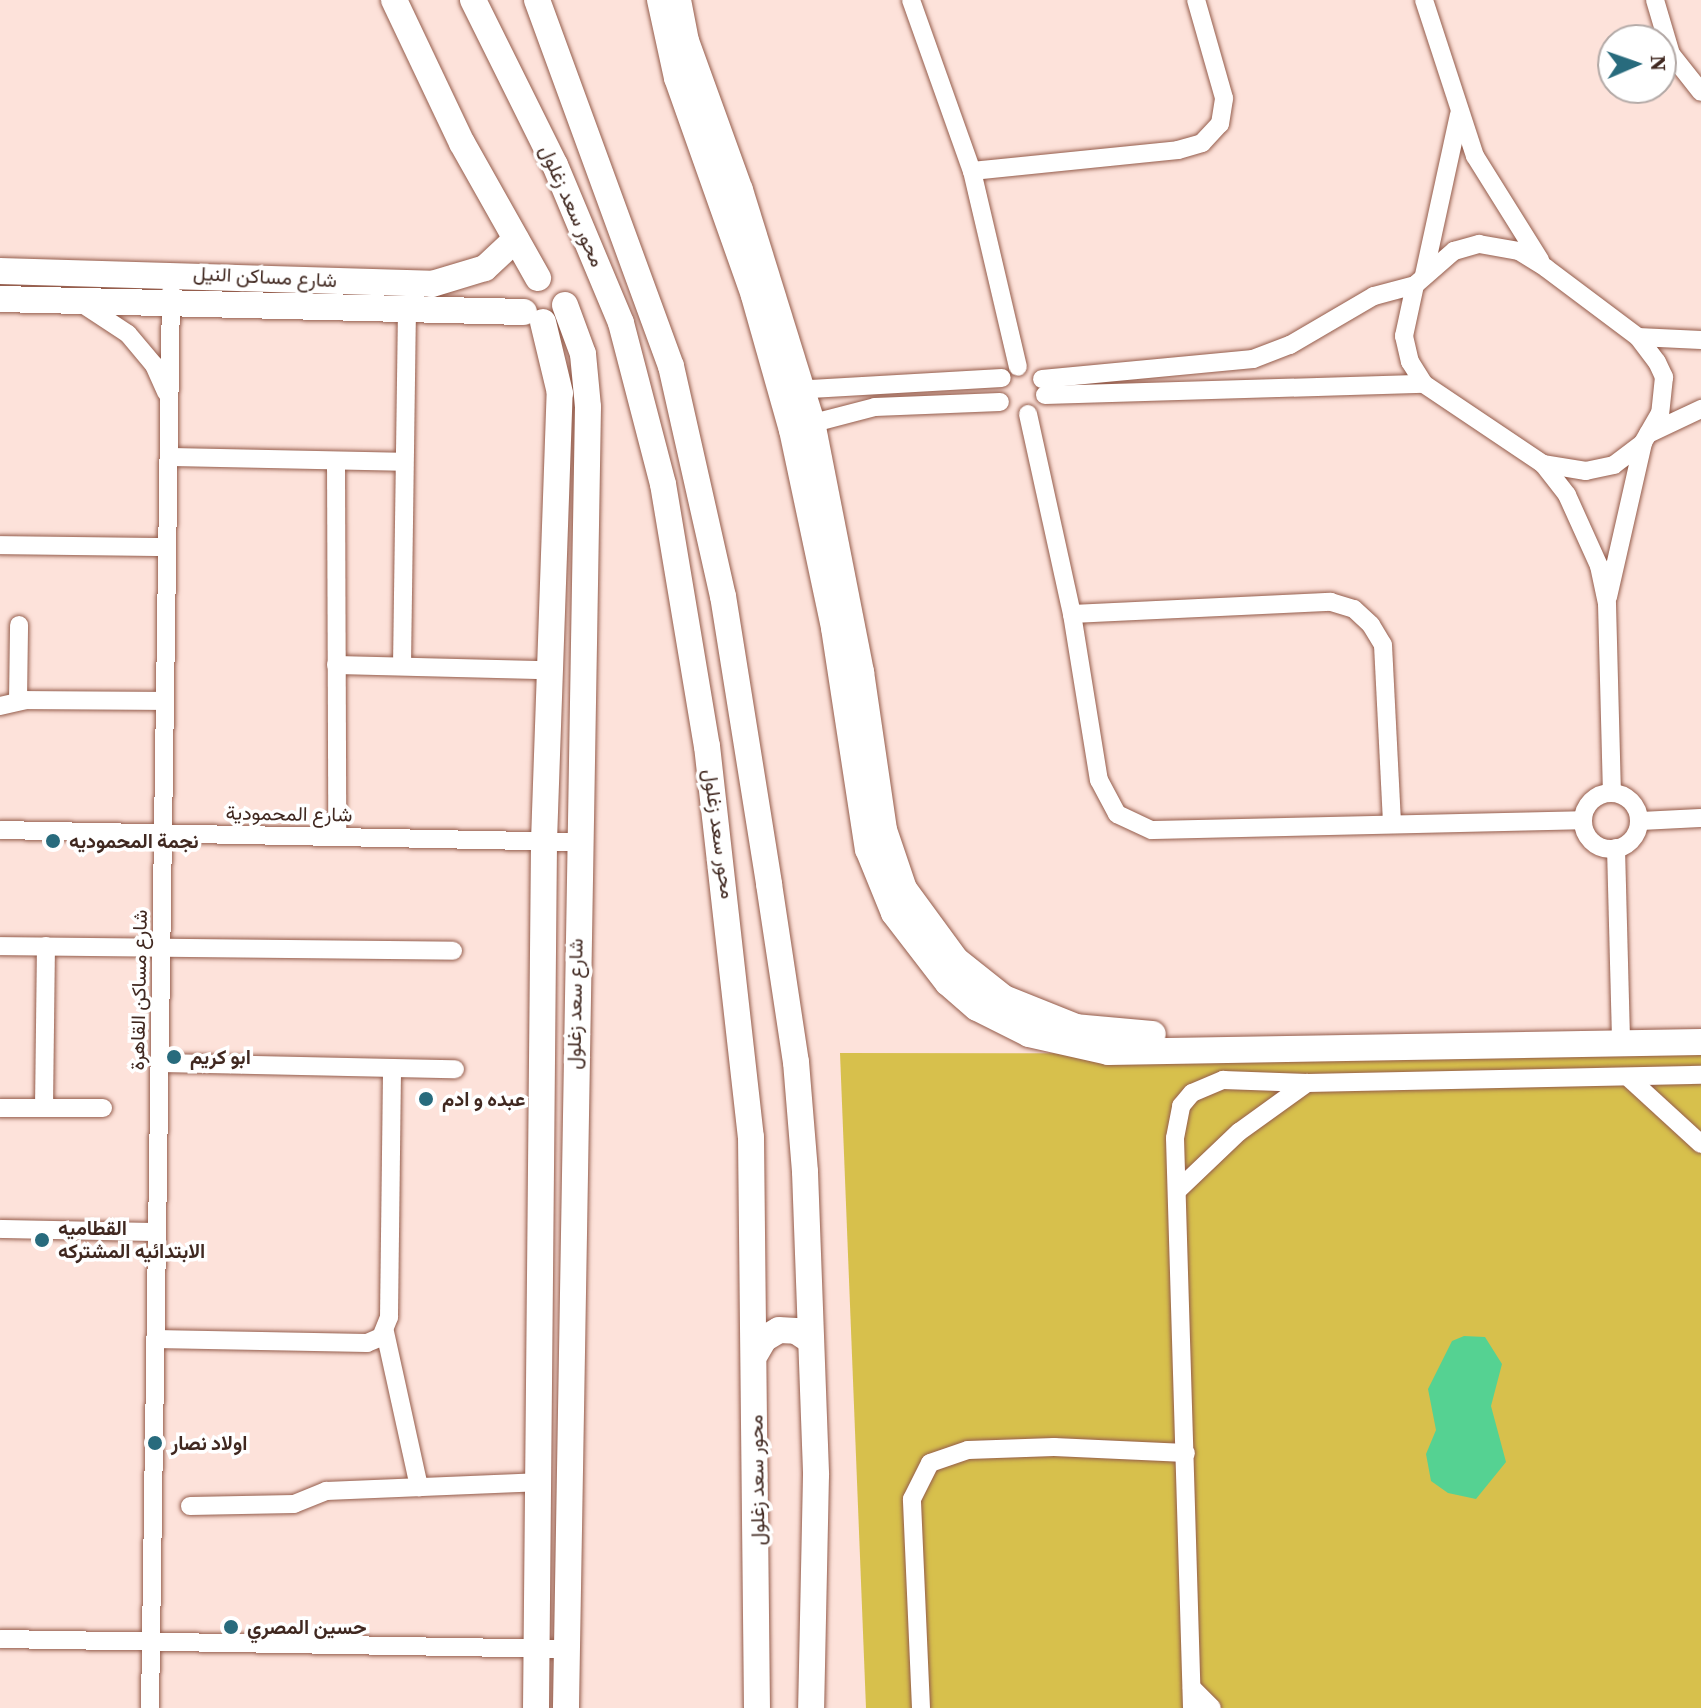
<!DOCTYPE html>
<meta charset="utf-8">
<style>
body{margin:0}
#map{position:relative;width:1701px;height:1708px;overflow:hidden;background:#fde2da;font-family:"Source Serif 4",Vazirmatn,serif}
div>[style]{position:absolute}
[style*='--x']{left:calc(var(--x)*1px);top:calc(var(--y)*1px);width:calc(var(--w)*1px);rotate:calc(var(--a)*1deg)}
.green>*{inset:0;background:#d7c04c}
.water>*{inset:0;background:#55d292}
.roads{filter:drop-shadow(0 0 2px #945c4b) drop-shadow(0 0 2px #945c4b)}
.street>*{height:18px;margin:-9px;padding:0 9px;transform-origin:9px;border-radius:9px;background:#fff}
.street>.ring{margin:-9px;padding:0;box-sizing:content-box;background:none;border:18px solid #fff;border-radius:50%}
.secondary>*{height:26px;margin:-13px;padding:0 13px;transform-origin:13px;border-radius:13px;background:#fff}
.dots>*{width:22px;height:22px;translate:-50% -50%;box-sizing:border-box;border:4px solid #fff;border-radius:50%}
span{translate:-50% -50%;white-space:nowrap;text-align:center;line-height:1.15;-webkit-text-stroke:7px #fff;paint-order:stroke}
.street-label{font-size:20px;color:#402820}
.poi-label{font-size:20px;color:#402820;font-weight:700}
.left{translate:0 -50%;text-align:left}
.north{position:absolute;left:1597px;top:24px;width:80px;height:80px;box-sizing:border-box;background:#fff;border:2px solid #b3a9a6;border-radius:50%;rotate:88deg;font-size:22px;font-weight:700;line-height:32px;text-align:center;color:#402820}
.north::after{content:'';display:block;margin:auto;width:28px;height:36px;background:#286b7d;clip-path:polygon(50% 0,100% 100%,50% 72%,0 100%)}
</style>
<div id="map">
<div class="green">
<div style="clip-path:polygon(840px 1053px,1701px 1054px,1701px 1708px,866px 1708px)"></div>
</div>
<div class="water">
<div style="clip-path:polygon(1464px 1336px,1485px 1337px,1502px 1364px,1491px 1406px,1506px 1462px,1476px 1499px,1448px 1493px,1431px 1481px,1426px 1454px,1436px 1430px,1428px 1389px,1452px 1341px)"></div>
</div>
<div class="roads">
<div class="street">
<div style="--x:911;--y:0;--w:182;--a:70.4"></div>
<div style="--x:972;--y:171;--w:201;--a:76.8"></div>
<div style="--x:1424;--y:0;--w:164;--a:71.9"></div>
<div style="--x:1475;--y:156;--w:123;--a:58"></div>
<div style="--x:1655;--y:0;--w:56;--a:73.5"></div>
<div style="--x:1671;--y:54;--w:48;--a:51.7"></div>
<div style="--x:972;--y:171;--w:207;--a:-5.8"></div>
<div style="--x:1178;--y:150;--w:25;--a:-16"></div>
<div style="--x:1202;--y:143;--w:26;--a:-47"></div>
<div style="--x:1220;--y:124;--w:26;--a:-81"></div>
<div style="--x:1224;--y:98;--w:102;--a:-105.9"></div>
<div style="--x:1479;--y:244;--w:41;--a:9.9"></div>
<div style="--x:1519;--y:251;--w:32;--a:32"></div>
<div style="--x:1546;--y:268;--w:115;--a:36.9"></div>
<div style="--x:1638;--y:337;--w:31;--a:53"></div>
<div style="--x:1657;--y:362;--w:17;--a:65"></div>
<div style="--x:1664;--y:377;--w:36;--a:96"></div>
<div style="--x:1660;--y:413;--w:34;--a:120"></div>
<div style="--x:1643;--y:443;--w:36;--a:143"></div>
<div style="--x:1614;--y:465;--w:29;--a:168"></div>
<div style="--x:1586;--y:471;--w:44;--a:-170.8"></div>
<div style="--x:1543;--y:464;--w:143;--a:-146.1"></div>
<div style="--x:1424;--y:384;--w:26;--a:-122"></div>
<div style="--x:1410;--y:362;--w:27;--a:-103"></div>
<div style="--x:1404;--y:336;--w:52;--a:-77.8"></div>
<div style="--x:1415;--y:285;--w:52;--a:-41.1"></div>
<div style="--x:1454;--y:251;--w:26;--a:-16"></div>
<div style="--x:1424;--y:275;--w:164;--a:-77.7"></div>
<div style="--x:81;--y:303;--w:56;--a:33.4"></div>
<div style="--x:128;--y:334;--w:40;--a:50"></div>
<div style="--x:154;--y:365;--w:30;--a:66"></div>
<div style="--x:1638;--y:337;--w:63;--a:2.7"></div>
<div style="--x:1042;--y:379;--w:212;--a:-5.4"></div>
<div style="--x:1253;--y:359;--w:40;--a:-21"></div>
<div style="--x:1290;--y:345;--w:97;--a:-30.3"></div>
<div style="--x:1374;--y:296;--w:42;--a:-15"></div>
<div style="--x:793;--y:390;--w:209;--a:-3.3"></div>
<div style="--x:1045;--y:395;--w:379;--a:-1.7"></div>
<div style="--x:1028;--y:414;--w:205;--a:77.6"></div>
<div style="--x:1072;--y:614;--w:168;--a:80.8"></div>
<div style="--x:1099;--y:780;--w:38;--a:62"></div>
<div style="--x:1117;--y:814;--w:38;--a:25"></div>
<div style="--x:1152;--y:830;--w:431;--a:-1.3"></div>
<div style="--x:802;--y:426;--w:75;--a:-14.6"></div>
<div style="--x:875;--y:407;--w:125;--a:-2.3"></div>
<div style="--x:1648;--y:434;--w:59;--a:-25.3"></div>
<div style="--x:169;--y:457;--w:235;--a:1.2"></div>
<div style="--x:336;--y:461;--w:376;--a:89.8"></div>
<div style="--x:1543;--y:464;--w:39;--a:52"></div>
<div style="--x:1567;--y:495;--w:78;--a:65.7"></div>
<div style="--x:1599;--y:566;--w:39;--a:78"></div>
<div style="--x:1607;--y:604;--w:188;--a:88.5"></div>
<div style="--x:0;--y:545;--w:167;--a:0.7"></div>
<div style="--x:1608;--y:597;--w:158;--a:-77.2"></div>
<div style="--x:1072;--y:614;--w:259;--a:-2.7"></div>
<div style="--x:1331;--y:602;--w:24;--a:17"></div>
<div style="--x:1354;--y:609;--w:23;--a:43"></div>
<div style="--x:1371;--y:625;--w:23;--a:59"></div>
<div style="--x:1383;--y:645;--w:177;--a:87.1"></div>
<div style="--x:336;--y:665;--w:212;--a:1.4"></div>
<div style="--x:402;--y:666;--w:355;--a:-89.2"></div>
<div style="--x:18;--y:701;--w:76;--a:-89.2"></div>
<div style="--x:0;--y:706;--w:26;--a:-13"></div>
<div style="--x:25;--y:700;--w:140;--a:0.4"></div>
<div class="ring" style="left:1583px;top:793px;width:38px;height:38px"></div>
<div style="--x:1640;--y:821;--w:61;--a:-2.8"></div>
<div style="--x:0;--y:830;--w:577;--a:1.19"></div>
<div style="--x:1616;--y:848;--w:195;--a:88.5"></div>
<div style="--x:0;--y:946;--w:453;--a:0.6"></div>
<div style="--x:159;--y:1063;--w:296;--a:1.2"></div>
<div style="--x:1630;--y:1079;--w:96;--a:42.5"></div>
<div style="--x:0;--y:1108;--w:103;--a:0"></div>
<div style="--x:44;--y:1108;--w:162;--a:-89.3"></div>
<div style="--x:1178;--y:1190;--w:84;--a:-43.6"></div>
<div style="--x:1239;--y:1132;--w:84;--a:-35.8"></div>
<div style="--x:0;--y:1229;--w:157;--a:1.1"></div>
<div style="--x:385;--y:1332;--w:159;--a:77.6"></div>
<div style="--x:155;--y:1339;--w:212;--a:1.1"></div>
<div style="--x:367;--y:1343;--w:15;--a:-23"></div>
<div style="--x:381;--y:1337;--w:22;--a:-68"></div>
<div style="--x:389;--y:1317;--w:249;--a:-89.3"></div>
<div style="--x:190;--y:1506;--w:104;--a:-1.1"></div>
<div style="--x:294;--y:1504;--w:35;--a:-22"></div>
<div style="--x:326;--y:1491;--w:211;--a:-2.4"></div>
<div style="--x:0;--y:1639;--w:566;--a:1.01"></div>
<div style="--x:1192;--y:1688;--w:28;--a:45"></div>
<div style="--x:150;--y:1708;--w:1416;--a:-89.15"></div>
<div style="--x:921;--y:1708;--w:209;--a:-92.5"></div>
<div style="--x:912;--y:1499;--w:40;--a:-63.4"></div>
<div style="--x:930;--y:1463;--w:40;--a:-18.9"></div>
<div style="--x:968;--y:1450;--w:86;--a:-2"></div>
<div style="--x:1054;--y:1447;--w:132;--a:2.6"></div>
<div style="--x:1192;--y:1708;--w:570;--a:-91.71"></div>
<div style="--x:1175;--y:1138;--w:33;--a:-79"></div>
<div style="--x:1181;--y:1106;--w:17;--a:-50"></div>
<div style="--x:1192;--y:1093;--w:34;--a:-23"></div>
<div style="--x:1223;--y:1080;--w:84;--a:2"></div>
<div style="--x:1307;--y:1083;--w:394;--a:-1.2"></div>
</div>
<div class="secondary">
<div style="--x:394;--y:0;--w:158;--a:64.6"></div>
<div style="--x:462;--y:143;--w:155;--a:60.6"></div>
<div style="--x:473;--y:0;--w:184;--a:63.6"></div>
<div style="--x:555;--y:165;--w:171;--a:67.3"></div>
<div style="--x:621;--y:323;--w:166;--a:75.4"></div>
<div style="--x:663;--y:484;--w:266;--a:80.5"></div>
<div style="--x:707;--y:746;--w:393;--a:83.6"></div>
<div style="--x:751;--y:1137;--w:571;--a:89.4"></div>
<div style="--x:537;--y:0;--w:390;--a:69.9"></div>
<div style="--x:671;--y:366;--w:236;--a:77.3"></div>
<div style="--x:723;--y:596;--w:292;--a:80.9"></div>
<div style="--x:769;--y:884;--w:180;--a:81.4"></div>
<div style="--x:796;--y:1062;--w:110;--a:85.3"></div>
<div style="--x:805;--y:1172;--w:303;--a:87.9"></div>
<div style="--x:816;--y:1475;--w:233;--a:91.2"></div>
<div style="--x:660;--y:0;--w:80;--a:77.7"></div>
<div style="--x:677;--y:78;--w:231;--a:70.5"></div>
<div style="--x:754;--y:296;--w:139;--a:74.2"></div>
<div style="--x:792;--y:430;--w:202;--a:78"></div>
<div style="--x:834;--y:628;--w:224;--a:81.3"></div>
<div style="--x:868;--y:849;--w:69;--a:67.9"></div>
<div style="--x:894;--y:913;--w:88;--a:52.4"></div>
<div style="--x:948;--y:983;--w:38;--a:41"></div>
<div style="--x:977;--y:1008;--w:58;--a:26.6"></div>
<div style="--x:1029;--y:1034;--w:81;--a:12.8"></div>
<div style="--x:1108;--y:1052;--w:593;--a:-0.97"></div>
<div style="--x:678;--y:0;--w:42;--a:79"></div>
<div style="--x:686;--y:41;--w:158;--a:70.1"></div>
<div style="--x:740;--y:190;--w:243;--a:72.8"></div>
<div style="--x:812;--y:422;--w:255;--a:78.9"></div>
<div style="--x:861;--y:672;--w:160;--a:81.7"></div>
<div style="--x:884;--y:830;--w:62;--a:71.3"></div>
<div style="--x:904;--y:889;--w:88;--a:53.8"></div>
<div style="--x:956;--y:960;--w:61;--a:38.4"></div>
<div style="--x:1004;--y:998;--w:78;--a:21.9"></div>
<div style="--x:1076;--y:1027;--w:77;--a:5.2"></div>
<div style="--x:0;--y:271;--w:432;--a:1.7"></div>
<div style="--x:432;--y:284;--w:55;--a:-16.8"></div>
<div style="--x:485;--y:268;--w:42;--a:-43.1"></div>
<div style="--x:0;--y:299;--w:524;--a:1.42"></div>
<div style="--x:565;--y:305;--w:52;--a:69.8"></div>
<div style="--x:583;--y:354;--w:53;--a:84.6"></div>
<div style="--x:588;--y:407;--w:1301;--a:90.97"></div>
<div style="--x:756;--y:1353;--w:16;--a:-60"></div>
<div style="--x:764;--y:1339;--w:17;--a:-31"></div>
<div style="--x:779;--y:1330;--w:17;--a:3"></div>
<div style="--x:796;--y:1331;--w:18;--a:34"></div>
<div style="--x:536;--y:1708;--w:867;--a:-89.47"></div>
<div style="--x:544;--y:841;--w:448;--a:-88"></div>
<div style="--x:560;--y:393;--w:73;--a:-103.5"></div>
</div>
</div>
<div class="dots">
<div style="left:53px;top:841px;background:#286b7d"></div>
<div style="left:174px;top:1057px;background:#286b7d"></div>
<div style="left:426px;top:1099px;background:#286b7d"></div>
<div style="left:42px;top:1240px;background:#286b7d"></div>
<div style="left:155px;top:1443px;background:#286b7d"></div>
<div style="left:231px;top:1627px;background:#286b7d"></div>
</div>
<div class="street-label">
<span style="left:572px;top:206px;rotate:66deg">محور سعد زغلول</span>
<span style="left:265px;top:277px;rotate:3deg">شارع مساكن النيل</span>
<span style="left:289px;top:814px;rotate:1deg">شارع المحمودية</span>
<span style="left:719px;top:834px;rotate:82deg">محور سعد زغلول</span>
<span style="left:139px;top:990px;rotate:-89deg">شارع مساكن القاهرة</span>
<span style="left:575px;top:1004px;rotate:-89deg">شارع سعد زغلول</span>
<span style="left:757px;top:1480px;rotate:-91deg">محور سعد زغلول</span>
</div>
<div class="poi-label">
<span class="left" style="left:69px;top:841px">نجمة المحموديه</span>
<span class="left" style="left:190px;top:1057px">ابو كريم</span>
<span class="left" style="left:442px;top:1099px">عبده و ادم</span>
<span class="left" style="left:58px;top:1240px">القطاميه<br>الابتدائيه المشتركه</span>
<span class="left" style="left:171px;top:1443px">اولاد نصار</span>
<span class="left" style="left:247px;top:1627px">حسين المصري</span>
</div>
<div class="north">N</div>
</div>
